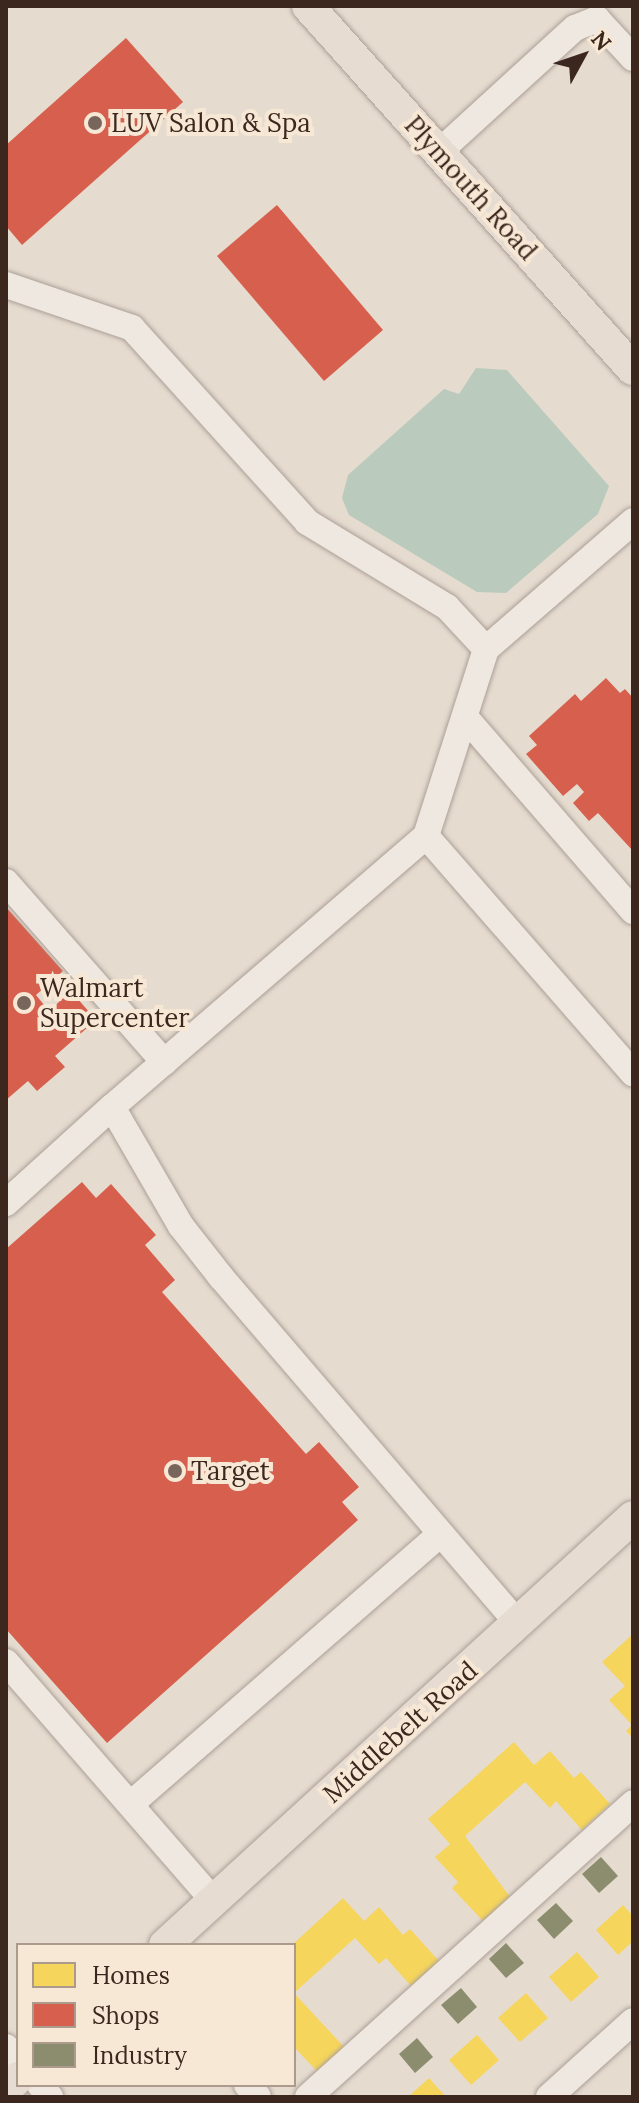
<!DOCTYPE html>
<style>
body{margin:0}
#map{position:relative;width:639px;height:2103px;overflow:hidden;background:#e6dbcf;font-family:Lora,serif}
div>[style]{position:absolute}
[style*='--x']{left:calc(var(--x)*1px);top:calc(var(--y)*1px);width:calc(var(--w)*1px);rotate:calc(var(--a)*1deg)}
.water>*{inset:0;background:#bacabd}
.homes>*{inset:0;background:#f6d55c}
.shops>*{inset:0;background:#d6604d}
.industry>*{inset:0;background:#8c8c6e}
.roads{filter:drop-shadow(0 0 2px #aca097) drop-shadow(0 0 2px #aca097)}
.minor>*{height:26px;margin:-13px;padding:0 13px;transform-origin:13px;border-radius:13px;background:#eee8e1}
.major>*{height:32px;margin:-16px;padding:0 16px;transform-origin:16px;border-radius:16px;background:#e6dcd2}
.dots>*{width:22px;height:22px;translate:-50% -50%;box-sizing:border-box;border:4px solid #f7e7d5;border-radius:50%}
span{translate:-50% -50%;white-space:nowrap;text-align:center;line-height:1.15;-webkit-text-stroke:8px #f7e7d5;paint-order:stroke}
.poi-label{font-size:26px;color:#3c271e}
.left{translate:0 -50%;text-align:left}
.street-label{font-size:26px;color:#3c271e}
.frame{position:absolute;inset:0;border:8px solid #3c271e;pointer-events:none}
.legend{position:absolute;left:16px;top:1943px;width:280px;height:144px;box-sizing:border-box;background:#f7e7d5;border:2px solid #ac9a8c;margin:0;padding:10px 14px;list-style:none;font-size:24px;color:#3c271e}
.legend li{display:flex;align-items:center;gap:16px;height:40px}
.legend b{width:40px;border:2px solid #ac9a8c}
.north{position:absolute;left:543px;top:16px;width:80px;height:80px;-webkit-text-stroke:6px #f7e7d5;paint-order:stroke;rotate:50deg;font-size:22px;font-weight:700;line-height:32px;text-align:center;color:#3c271e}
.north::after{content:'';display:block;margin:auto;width:28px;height:36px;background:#3c271e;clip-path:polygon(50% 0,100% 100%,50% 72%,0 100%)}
</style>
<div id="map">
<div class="water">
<div style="clip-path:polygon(476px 368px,507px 370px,609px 486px,598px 514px,506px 593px,477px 592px,349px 515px,342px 498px,348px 475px,444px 389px,459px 394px)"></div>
</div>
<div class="homes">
<div style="clip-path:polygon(633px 1634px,633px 1738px,626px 1731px,632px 1725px,609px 1700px,625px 1686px,602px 1662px)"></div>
<div style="clip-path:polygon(514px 1742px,534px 1765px,550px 1751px,574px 1778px,581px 1772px,610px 1804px,582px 1830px,556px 1801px,550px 1808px,525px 1782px,465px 1836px,510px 1897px,483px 1921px,452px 1888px,458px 1882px,435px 1857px,450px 1844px,428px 1819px)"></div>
<div style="clip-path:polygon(343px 1898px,364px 1921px,379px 1907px,403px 1935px,410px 1929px,439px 1961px,411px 1986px,386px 1958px,379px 1964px,355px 1938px,294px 1993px,344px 2047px,317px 2071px,294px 2047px,292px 1945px)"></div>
<div style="clip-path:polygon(623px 1905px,633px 1916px,633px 1941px,618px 1955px,596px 1930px)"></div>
<div style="clip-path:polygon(577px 1952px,599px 1977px,571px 2002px,549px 1977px)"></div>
<div style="clip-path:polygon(526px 1993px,548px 2018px,520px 2042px,498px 2018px)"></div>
<div style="clip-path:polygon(477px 2035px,499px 2060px,471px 2085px,449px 2060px)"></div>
<div style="clip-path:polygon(429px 2078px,446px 2097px,408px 2097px)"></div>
</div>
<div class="shops">
<div style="clip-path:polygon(126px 38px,183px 102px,22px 245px,6px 226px,6px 145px)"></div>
<div style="clip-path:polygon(277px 205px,383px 330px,324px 381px,217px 256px)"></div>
<div style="clip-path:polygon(606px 678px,620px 693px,625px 689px,633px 698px,633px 851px,598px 813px,589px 821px,573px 803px,584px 792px,577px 784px,563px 796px,526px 754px,537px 745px,529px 736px,575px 694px,581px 701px)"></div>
<div style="clip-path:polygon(6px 907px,63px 971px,36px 995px,49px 1011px,71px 991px,96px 1020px,55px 1056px,65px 1067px,37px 1091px,28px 1081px,6px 1100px)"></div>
<div style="clip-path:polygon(82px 1182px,96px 1198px,111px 1184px,156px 1235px,145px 1245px,175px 1280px,162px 1292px,306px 1454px,319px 1442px,359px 1487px,342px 1502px,358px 1520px,107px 1743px,6px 1629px,6px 1249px)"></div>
</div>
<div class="industry">
<div style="clip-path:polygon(601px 1857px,618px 1876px,599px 1893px,582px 1874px)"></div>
<div style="clip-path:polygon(556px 1903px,573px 1921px,554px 1939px,537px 1920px)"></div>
<div style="clip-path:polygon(506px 1943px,524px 1963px,506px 1978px,489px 1959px)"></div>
<div style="clip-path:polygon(461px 1988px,477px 2007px,458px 2024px,441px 2005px)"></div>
<div style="clip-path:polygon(417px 2038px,433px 2057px,415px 2073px,399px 2054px)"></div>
</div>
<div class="roads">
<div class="minor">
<div style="--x:439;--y:152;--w:184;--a:-42.4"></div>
<div style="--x:575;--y:28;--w:24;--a:-22"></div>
<div style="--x:597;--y:19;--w:53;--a:47.3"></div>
<div style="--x:6;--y:285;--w:133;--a:18.8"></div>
<div style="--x:132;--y:328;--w:261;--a:47.9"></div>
<div style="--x:307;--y:522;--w:164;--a:31.3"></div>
<div style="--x:447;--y:607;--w:57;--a:47.1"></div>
<div style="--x:465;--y:717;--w:257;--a:49.1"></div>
<div style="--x:426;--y:836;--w:196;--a:-72.2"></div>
<div style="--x:486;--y:649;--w:195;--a:-41"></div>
<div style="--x:6;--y:882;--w:240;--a:48.7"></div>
<div style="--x:112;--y:1107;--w:415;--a:-40.8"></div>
<div style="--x:426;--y:836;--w:315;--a:48.9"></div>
<div style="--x:6;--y:1203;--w:143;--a:-42.2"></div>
<div style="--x:112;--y:1107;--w:138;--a:59.9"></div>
<div style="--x:181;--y:1226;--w:65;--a:51.9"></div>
<div style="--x:221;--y:1277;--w:457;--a:49.4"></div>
<div style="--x:6;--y:1662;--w:317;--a:49"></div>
<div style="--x:132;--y:1803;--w:409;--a:-41.1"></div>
<div style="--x:6;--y:2047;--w:18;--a:49"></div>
<div style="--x:40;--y:2085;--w:16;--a:50"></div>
<div style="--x:247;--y:2085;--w:16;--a:47"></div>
<div style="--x:308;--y:2097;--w:438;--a:-42.1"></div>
<div style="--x:549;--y:2097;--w:113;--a:-42.1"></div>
</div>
<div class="major">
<div style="--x:308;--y:6;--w:487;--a:48.2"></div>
<div style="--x:165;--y:1945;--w:634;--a:-42.44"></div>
<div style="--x:6;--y:2089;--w:16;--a:-43"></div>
</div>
</div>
<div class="dots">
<div style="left:95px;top:123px;background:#78665c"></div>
<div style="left:24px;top:1003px;background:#78665c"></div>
<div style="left:175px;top:1471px;background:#78665c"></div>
</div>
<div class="poi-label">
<span class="left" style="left:111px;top:123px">LUV Salon &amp; Spa</span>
<span class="left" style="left:40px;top:1003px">Walmart<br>Supercenter</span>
<span class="left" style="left:191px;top:1471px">Target</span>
</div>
<div class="street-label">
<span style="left:471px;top:188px;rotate:48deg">Plymouth Road</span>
<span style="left:400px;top:1732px;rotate:-42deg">Middlebelt Road</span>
</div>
<div class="frame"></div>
<ul class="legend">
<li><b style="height:22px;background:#f6d55c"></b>Homes</li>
<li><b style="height:22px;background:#d6604d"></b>Shops</li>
<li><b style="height:22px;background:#8c8c6e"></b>Industry</li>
</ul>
<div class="north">N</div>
</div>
